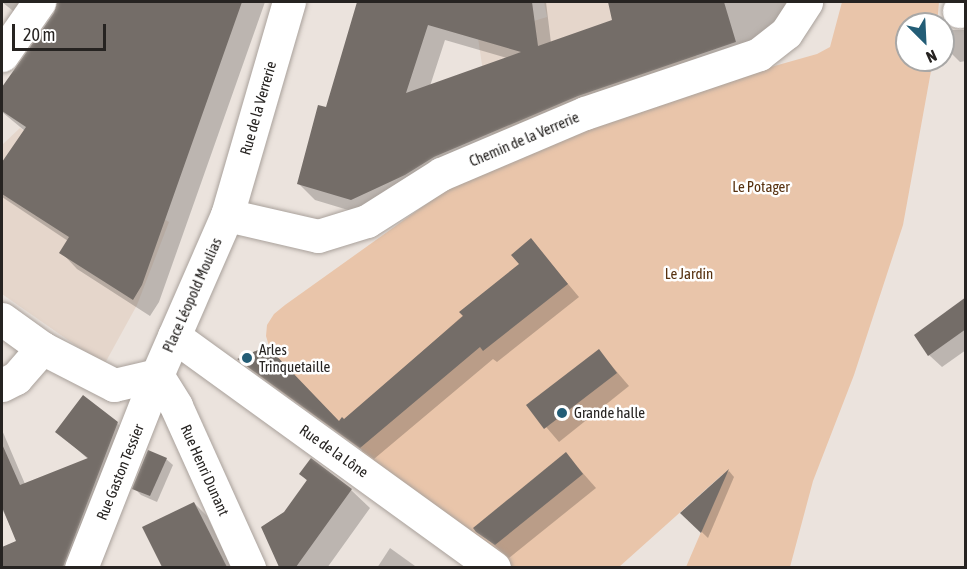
<!DOCTYPE html>
<meta charset="utf-8">
<style>
body{margin:0}
#map{position:relative;width:967px;height:569px;overflow:hidden;background:#ebe3dd;font-family:"Asap Condensed",sans-serif}
div>[style]{position:absolute}
[style*='--x']{left:calc(var(--x)*1px);top:calc(var(--y)*1px);width:calc(var(--w)*1px);rotate:calc(var(--a)*1deg)}
.built>*{inset:0;background:#e5d6cb}
.green>*{inset:0;background:#e9c5aa}
.shadow>*{inset:0;background:#0003}
.building>*{inset:0;background:#746d68}
.roads{filter:drop-shadow(0 0 2px #a9a19b) drop-shadow(0 0 2px #a9a19b)}
.minor>*{height:33px;margin:-16.5px;padding:0 16.5px;transform-origin:16.5px;border-radius:16.5px;background:#fff}
.dots>*{width:16px;height:16px;translate:-50% -50%;box-sizing:border-box;border:3px solid #fff;border-radius:50%}
span{translate:-50% -50%;white-space:nowrap;text-align:center;line-height:1.15;-webkit-text-stroke:5px #fff;paint-order:stroke}
.street-label{font-size:15px;color:#262321}
.park-label{font-size:15px;color:#57310f}
.poi-label{font-size:15px;color:#262321}
.left{translate:0 -50%;text-align:left}
.frame{position:absolute;inset:0;border:3px solid #262321;pointer-events:none}
.north{position:absolute;left:895px;top:12px;width:60px;height:60px;box-sizing:border-box;background:#fff;border:2px solid #a8a7a6;border-radius:50%;rotate:156deg;font-size:16px;font-weight:700;line-height:24px;text-align:center;color:#262321}
.north::after{content:'';display:block;margin:auto;width:21px;height:27px;background:#235d76;clip-path:polygon(50% 0,100% 100%,50% 72%,0 100%)}
.scale{position:absolute;left:12px;top:24px;width:94px;height:27px;box-sizing:border-box;border:3px solid #262321;border-top:0;padding-left:8px;font-size:18px;line-height:21px;white-space:nowrap;color:#262321;-webkit-text-stroke:4px #fff;paint-order:stroke}
</style>
<div id="map">
<div class="built">
<div style="clip-path:polygon(544px 2px,684px 2px,698px 64px,493px 139px,478px 38px,547px 17px)"></div>
<div style="clip-path:polygon(20px 128px,169px 222px,137px 305px,104px 365px,2px 294px,2px 145px)"></div>
</div>
<div class="green">
<div style="clip-path:polygon(842px 2px,939px 2px,937px 24px,907px 24px,907px 60px,933px 60px,903px 225px,854px 375px,813px 481px,790px 567px,686px 567px,720px 488px,723px 474px,619px 567px,507px 567px,360px 453px,362px 450px,238px 360px,269px 346px,266px 336px,267px 325px,274px 314px,285px 305px,453px 185px,596px 116px,817px 54px,830px 47px)"></div>
</div>
<div class="shadow">
<div style="clip-path:polygon(2px 2px,36px 2px,23px 19px)"></div>
<div style="clip-path:polygon(61px 2px,265px 2px,159px 302px,150px 316px,77px 269px,61px 252px,68px 241px,2px 197px,2px 164px,25px 131px,2px 112px,2px 89px)"></div>
<div style="clip-path:polygon(evenodd,404px 2px,546px 2px,551px 43px,614px 21px,609px 2px,791px 2px,760px 56px,368px 216px,315px 200px,298px 183px,398px 18px,404px 2px,445px 40px,507px 58px,430px 86px,445px 40px)"></div>
<div style="clip-path:polygon(945px 24px,953px 30px,966px 30px,966px 61px,960px 62px,944px 46px)"></div>
<div style="clip-path:polygon(531px 240px,579px 297px,497px 362px,493px 359px,374px 459px,252px 371px,240px 359px,339px 423px,344px 421px,521px 264px)"></div>
<div style="clip-path:polygon(966px 299px,966px 350px,942px 367px,929px 355px)"></div>
<div style="clip-path:polygon(599px 351px,629px 386px,559px 442px,528px 406px)"></div>
<div style="clip-path:polygon(117px 423px,130px 436px,79px 568px,2px 568px,2px 548px,18px 541px,2px 509px,2px 430px,25px 484px,89px 460px,57px 431px)"></div>
<div style="clip-path:polygon(566px 454px,596px 488px,509px 558px,478px 531px)"></div>
<div style="clip-path:polygon(166px 459px,173px 465px,157px 502px,141px 495px,134px 488px)"></div>
<div style="clip-path:polygon(729px 471px,734px 477px,708px 538px,682px 513px)"></div>
<div style="clip-path:polygon(301px 474px,351px 490px,370px 508px,327px 568px,280px 568px,263px 527px,285px 514px,308px 482px)"></div>
<div style="clip-path:polygon(194px 503px,207px 516px,232px 568px,164px 568px,144px 527px)"></div>
<div style="clip-path:polygon(390px 548px,415px 566px,417px 568px,377px 568px)"></div>
</div>
<div class="building">
<div style="clip-path:polygon(57px 2px,242px 2px,142px 285px,133px 300px,59px 253px,69px 237px,2px 194px,2px 162px,26px 127px,2px 111px,2px 87px,54px 13px)"></div>
<div style="clip-path:polygon(evenodd,357px 2px,532px 2px,538px 46px,612px 20px,608px 2px,724px 2px,736px 42px,578px 96px,434px 157px,405px 175px,351px 200px,297px 184px,318px 105px,326px 107px,357px 2px,428px 25px,521px 52px,406px 93px,428px 25px)"></div>
<div style="clip-path:polygon(531px 238px,568px 284px,483px 351px,480px 347px,360px 448px,237px 359px,267px 346px,339px 421px,342px 417px,344px 419px,463px 316px,459px 312px,519px 264px,511px 255px)"></div>
<div style="clip-path:polygon(966px 297px,966px 329px,928px 356px,914px 335px)"></div>
<div style="clip-path:polygon(599px 349px,617px 373px,544px 429px,526px 405px)"></div>
<div style="clip-path:polygon(83px 395px,118px 422px,63px 567px,2px 567px,2px 547px,16px 541px,2px 507px,2px 444px,20px 485px,88px 458px,55px 432px)"></div>
<div style="clip-path:polygon(148px 450px,167px 458px,150px 496px,132px 489px)"></div>
<div style="clip-path:polygon(566px 452px,583px 474px,495px 545px,476px 532px,473px 528px)"></div>
<div style="clip-path:polygon(311px 458px,352px 489px,296px 567px,279px 567px,261px 527px,284px 512px,307px 480px,299px 474px)"></div>
<div style="clip-path:polygon(729px 469px,701px 533px,680px 513px)"></div>
<div style="clip-path:polygon(194px 502px,227px 567px,162px 567px,142px 527px)"></div>
</div>
<div class="roads">
<div class="minor">
<div style="--x:959;--y:11;--w:7;--a:-16"></div>
<div style="--x:2;--y:55;--w:65;--a:-55.1"></div>
<div style="--x:227;--y:215;--w:93;--a:13"></div>
<div style="--x:318;--y:236;--w:51;--a:-17"></div>
<div style="--x:367;--y:221;--w:88;--a:-32.4"></div>
<div style="--x:441;--y:174;--w:156;--a:-23"></div>
<div style="--x:585;--y:113;--w:184;--a:-18.7"></div>
<div style="--x:759;--y:54;--w:34;--a:-38"></div>
<div style="--x:786;--y:33;--w:37;--a:-57"></div>
<div style="--x:2;--y:319;--w:49;--a:35.9"></div>
<div style="--x:42;--y:348;--w:81;--a:27.2"></div>
<div style="--x:114;--y:385;--w:44;--a:-13.1"></div>
<div style="--x:174;--y:336;--w:395;--a:35.9"></div>
<div style="--x:157;--y:375;--w:36;--a:58"></div>
<div style="--x:176;--y:406;--w:178;--a:65.7"></div>
<div style="--x:2;--y:385;--w:16;--a:-27"></div>
<div style="--x:16;--y:378;--w:40;--a:-49"></div>
<div style="--x:81;--y:568;--w:207;--a:-68.5"></div>
<div style="--x:157;--y:375;--w:175;--a:-66.4"></div>
<div style="--x:227;--y:215;--w:222;--a:-73.8"></div>
</div>
</div>
<div class="dots">
<div style="left:247px;top:358px;background:#235d76"></div>
<div style="left:562px;top:413px;background:#235d76"></div>
</div>
<div class="street-label">
<span style="left:258px;top:108px;rotate:-74deg">Rue de la Verrerie</span>
<span style="left:524px;top:139px;rotate:-23deg">Chemin de la Verrerie</span>
<span style="left:192px;top:295px;rotate:-66deg">Place Léopold Moulias</span>
<span style="left:334px;top:451px;rotate:35deg">Rue de la Lône</span>
<span style="left:205px;top:470px;rotate:66deg">Rue Henri Dunant</span>
<span style="left:120px;top:472px;rotate:-68deg">Rue Gaston Tessier</span>
</div>
<div class="park-label">
<span style="left:761px;top:187px">Le Potager</span>
<span style="left:689px;top:274px">Le Jardin</span>
</div>
<div class="poi-label">
<span class="left" style="left:259px;top:358px">Arles<br>Trinquetaille</span>
<span class="left" style="left:574px;top:413px">Grande halle</span>
</div>
<div class="frame"></div>
<div class="north">N</div>
<div class="scale">20 m</div>
</div>
